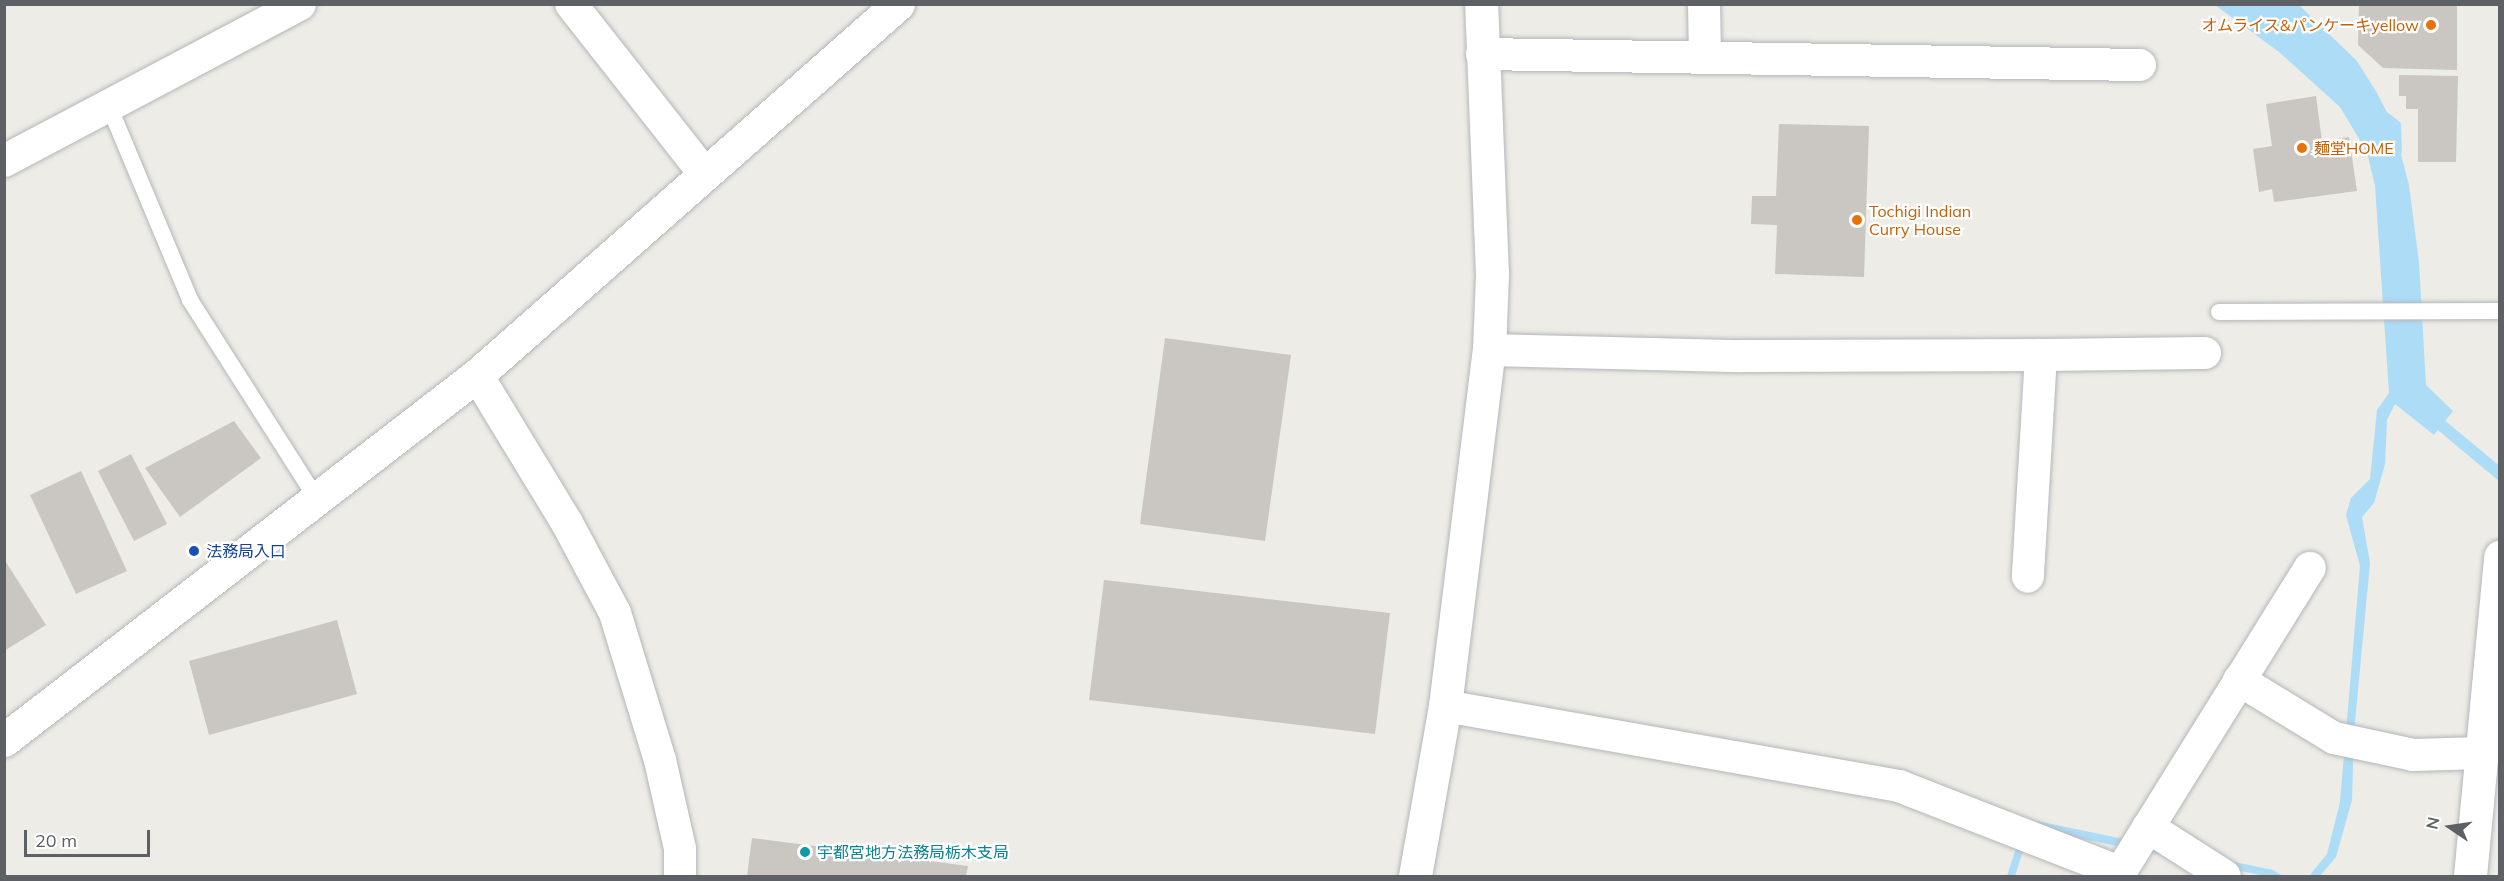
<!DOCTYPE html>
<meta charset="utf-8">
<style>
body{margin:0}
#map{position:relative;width:2504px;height:881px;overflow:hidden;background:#eeece6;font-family:Mulish,"Noto Sans JP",sans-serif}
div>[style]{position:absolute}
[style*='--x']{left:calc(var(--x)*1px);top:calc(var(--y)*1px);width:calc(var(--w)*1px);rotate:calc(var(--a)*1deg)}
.water>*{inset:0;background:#addcf7}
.stream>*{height:12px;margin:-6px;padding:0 6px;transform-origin:6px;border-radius:6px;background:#addcf7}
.building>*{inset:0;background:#cac7c2}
.roads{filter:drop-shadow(0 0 2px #b3b6b9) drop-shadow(0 0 2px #b3b6b9)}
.lane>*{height:16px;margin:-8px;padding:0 8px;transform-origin:8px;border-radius:8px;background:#fff}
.street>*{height:32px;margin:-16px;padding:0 16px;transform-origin:16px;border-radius:16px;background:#fff}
.secondary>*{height:33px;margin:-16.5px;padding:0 16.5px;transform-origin:16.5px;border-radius:16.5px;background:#fff}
.dots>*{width:16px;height:16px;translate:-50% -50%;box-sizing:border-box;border:3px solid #fff;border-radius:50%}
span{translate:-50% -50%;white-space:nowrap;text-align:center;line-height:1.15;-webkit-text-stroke:4.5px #fff;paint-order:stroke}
.food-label{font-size:16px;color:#c56008}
.right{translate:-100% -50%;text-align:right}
.left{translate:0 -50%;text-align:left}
.transit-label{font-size:16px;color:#164399}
.culture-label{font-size:16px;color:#0d838f}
.frame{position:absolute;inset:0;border:6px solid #5d6165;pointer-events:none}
.north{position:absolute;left:2420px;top:797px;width:60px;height:60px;-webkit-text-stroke:4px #fff;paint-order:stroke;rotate:283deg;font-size:16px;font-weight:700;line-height:24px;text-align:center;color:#5d6165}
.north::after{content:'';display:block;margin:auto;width:21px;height:27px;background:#5d6165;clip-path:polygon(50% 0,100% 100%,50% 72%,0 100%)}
.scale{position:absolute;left:24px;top:830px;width:126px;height:27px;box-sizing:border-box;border:3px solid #5d6165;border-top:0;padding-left:8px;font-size:18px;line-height:21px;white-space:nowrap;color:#5d6165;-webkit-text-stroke:4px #fff;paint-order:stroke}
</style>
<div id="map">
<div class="water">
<div style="clip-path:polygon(2215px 5px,2299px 5px,2357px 61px,2377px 93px,2393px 124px,2409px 185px,2419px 262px,2426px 385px,2453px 411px,2434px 435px,2395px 404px,2387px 420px,2385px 464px,2374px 503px,2362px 517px,2370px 563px,2354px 733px,2352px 800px,2336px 857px,2320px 876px,2309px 876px,2327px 854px,2340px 802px,2360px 566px,2346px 515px,2351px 498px,2370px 479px,2377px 410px,2389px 393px,2375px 186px,2367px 152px,2340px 107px,2279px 52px)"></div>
<div style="clip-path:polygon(2037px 821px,2273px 870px,2283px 876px,2266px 876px,2038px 830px,2025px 845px,2015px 876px,2007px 876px,2019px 839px)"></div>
</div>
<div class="stream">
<div style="--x:2381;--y:115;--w:18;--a:38"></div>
<div style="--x:2395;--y:126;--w:25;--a:88"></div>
<div style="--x:2429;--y:415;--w:92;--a:39.7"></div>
</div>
<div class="building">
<div style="clip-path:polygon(2359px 4px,2457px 4px,2457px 70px,2383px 68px,2358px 45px)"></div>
<div style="clip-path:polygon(2399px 75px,2458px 76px,2456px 162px,2418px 162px,2418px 109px,2406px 109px,2406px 96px,2399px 96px)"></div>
<div style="clip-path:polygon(2316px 96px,2322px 141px,2349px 137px,2357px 191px,2274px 202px,2272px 189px,2259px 192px,2253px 149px,2272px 146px,2266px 104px)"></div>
<div style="clip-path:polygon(1779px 124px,1869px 126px,1864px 277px,1775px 274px,1777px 225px,1751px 224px,1752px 196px,1776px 196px)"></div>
<div style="clip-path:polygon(1165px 338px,1291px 355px,1265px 541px,1140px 524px)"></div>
<div style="clip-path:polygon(234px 421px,261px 458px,180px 517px,145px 468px)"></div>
<div style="clip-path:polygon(131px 454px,167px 524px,134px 541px,98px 471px)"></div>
<div style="clip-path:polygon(81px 471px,127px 571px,76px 594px,30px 495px)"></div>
<div style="clip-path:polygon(4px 559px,46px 625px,4px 651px)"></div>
<div style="clip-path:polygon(1104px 580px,1390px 613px,1375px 734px,1089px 700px)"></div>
<div style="clip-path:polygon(337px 620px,357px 694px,209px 735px,189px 661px)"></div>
<div style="clip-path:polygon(752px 838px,968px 866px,966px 876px,747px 876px)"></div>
</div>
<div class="roads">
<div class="lane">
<div style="--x:109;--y:106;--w:210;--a:67.3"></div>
<div style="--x:190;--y:300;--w:236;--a:57.5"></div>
<div style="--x:2219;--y:312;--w:281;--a:-0.2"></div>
</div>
<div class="street">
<div style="--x:571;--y:4;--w:216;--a:51.8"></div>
<div style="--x:1704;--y:4;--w:54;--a:88.9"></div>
<div style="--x:1482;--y:54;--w:658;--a:0.96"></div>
<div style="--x:4;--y:161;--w:335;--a:-27.9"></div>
<div style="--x:1489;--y:350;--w:252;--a:1.4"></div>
<div style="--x:1741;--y:356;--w:300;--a:-0.2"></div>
<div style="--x:2041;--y:355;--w:222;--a:93.4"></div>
<div style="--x:2041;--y:355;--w:164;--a:-0.7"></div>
<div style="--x:477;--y:375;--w:173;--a:58.7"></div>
<div style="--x:567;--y:523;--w:102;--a:61.9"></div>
<div style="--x:615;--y:613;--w:154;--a:73"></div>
<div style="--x:660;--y:760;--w:91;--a:77.3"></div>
<div style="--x:680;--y:849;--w:27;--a:90"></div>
<div style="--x:2239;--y:680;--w:111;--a:31.4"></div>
<div style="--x:2334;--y:738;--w:81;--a:12.1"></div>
<div style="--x:2413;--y:755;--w:69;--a:-1.7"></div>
<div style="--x:1445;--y:706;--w:461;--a:10"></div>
<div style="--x:1899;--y:786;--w:237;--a:21.3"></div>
<div style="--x:2148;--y:827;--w:91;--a:32.5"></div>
<div style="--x:2118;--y:876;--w:363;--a:-58.1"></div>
</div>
<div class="secondary">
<div style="--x:4;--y:740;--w:597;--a:-37.66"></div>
<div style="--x:477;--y:375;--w:561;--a:-41.39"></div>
<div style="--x:1415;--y:876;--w:173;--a:-80"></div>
<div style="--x:1445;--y:706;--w:359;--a:-83"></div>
<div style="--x:1489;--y:350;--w:76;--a:-87.7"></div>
<div style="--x:1492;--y:274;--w:270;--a:-92.3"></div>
<div style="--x:2470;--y:876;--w:321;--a:-84.6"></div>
</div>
</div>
<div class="dots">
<div style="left:2431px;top:25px;background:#e8710a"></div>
<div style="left:2302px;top:148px;background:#e8710a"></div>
<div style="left:1857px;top:220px;background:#e8710a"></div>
<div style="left:194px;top:551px;background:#1a4fb4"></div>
<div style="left:805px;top:852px;background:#0f9aa8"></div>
</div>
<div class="food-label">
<span class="right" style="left:2419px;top:25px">オムライス&amp;パンケーキyellow</span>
<span class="left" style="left:2314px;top:148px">麺堂HOME</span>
<span class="left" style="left:1869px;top:220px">Tochigi Indian<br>Curry House</span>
</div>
<div class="transit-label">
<span class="left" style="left:206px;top:551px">法務局入口</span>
</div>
<div class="culture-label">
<span class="left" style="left:817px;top:852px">宇都宮地方法務局栃木支局</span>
</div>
<div class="frame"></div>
<div class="north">N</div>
<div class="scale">20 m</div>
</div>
